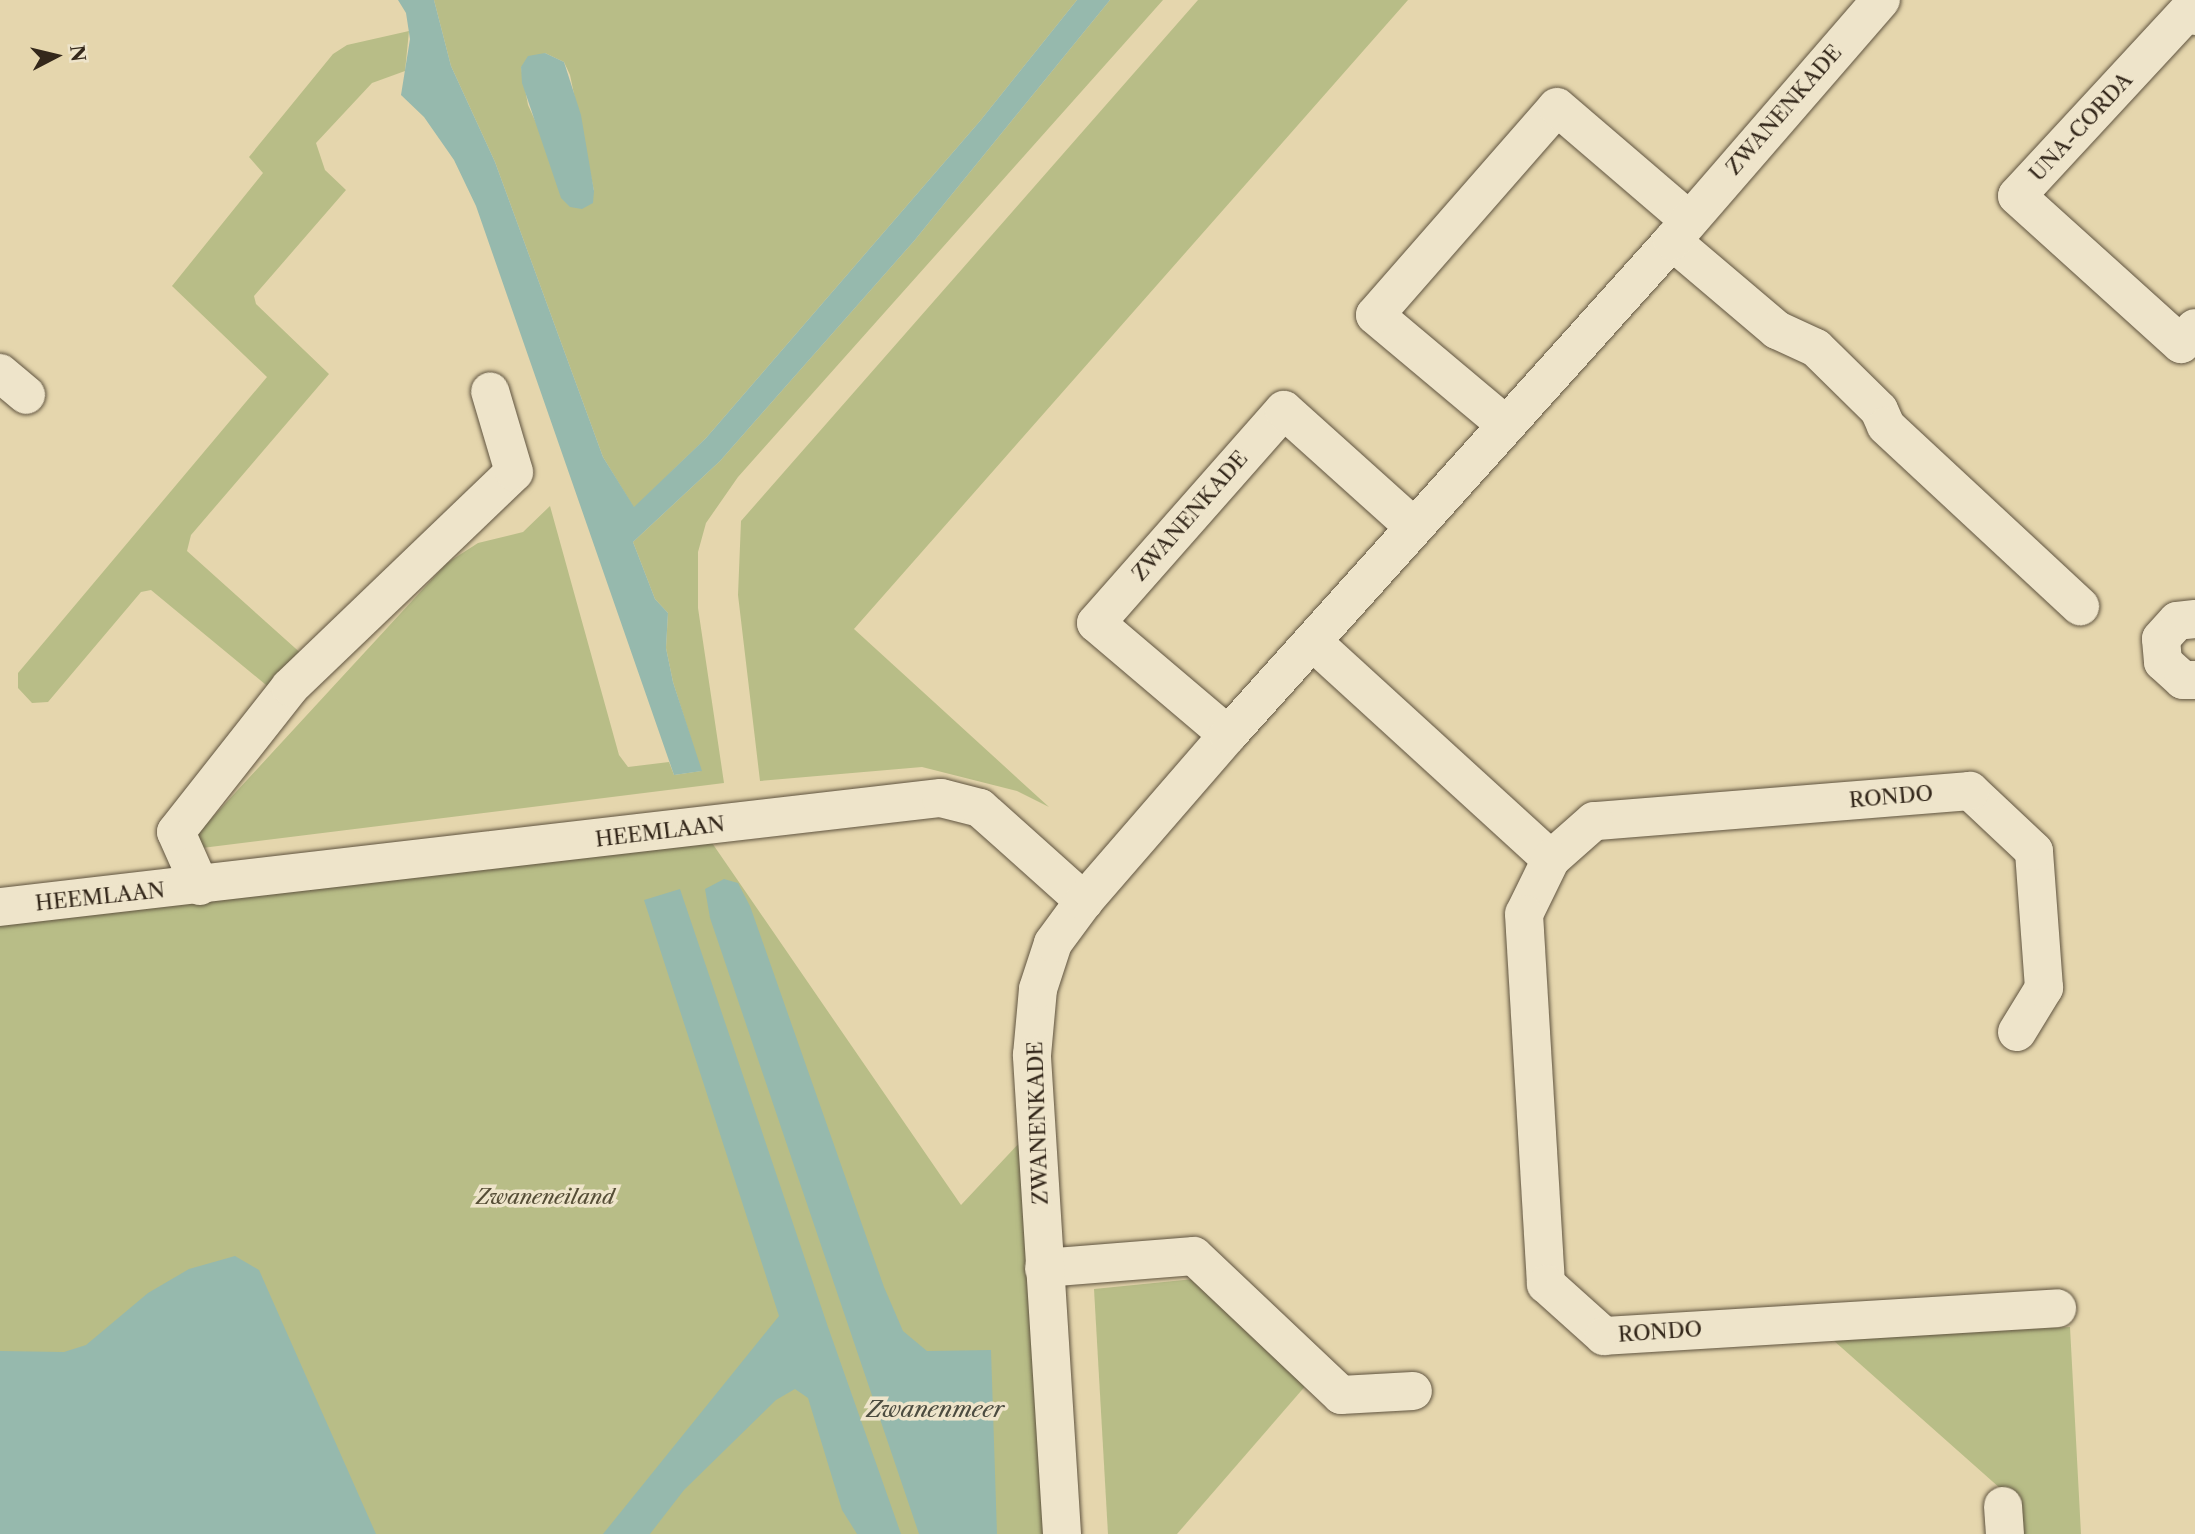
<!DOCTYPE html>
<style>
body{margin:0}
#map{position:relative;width:2195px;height:1534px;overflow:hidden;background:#e5d6ad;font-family:"Libre Caslon Text",serif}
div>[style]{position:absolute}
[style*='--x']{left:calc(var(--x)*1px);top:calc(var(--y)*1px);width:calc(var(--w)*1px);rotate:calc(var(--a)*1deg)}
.green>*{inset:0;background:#b8bd87}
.water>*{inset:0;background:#96b9ad}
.roads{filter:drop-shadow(0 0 2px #605440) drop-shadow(0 0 2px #605440)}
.minor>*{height:38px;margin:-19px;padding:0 19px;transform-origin:19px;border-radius:19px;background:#eee4ca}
span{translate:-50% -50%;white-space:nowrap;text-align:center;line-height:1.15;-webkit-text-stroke:7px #eee4ca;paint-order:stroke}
.street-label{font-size:21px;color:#34281b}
.park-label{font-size:21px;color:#554d36;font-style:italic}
.water-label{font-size:23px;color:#4c4c40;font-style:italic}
.north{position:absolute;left:21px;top:21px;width:70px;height:70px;-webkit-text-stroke:5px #eee4ca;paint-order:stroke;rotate:83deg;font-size:19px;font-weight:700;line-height:28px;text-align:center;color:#34281b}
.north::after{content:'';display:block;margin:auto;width:24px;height:32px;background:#34281b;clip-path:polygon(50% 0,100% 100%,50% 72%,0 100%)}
</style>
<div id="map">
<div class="green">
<div style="clip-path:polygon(evenodd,434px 0,1077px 0,980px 121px,706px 438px,634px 508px,603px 457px,495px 162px,451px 66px,434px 0,545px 53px,564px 62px,570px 75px,594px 191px,543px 138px,528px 105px,521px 67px,545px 53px)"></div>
<div style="clip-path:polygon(1110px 0,1163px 0,738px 477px,706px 523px,698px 552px,698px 608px,724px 783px,202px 848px,194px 838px,200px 831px,447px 563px,478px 543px,523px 532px,550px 506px,619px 755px,628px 767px,669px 762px,674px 775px,701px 771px,673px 682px,666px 648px,668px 613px,655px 599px,633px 542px,720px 461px,914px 241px)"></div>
<div style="clip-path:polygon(1198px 0,1408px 0,854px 629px,1049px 807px,1017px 791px,922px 767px,760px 781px,738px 595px,741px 521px)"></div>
<div style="clip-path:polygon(409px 31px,405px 71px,372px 83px,316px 143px,325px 170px,346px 190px,254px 296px,256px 304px,329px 374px,191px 535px,187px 551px,314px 665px,283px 699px,151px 590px,141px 592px,48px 702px,32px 703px,18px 688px,18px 673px,267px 377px,172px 286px,263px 173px,249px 157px,333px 54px,347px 45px)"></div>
<div style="clip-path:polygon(710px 840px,961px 1205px,1022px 1140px,1050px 1534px,0 1534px,0 921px)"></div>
<div style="clip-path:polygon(1204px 1278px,1314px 1376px,1177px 1534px,1108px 1534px,1094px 1289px)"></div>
<div style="clip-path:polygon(2070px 1327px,2081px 1534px,2020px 1534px,2019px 1505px,1833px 1340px)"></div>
</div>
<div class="water">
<div style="clip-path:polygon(398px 0,434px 0,451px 66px,495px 162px,603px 457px,634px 507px,706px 438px,980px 121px,1077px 0,1110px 0,914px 241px,720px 461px,633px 542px,655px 599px,668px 613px,666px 648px,673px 682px,702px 771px,674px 775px,476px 206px,454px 160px,424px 117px,401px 95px,410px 39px,406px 13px)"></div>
<div style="clip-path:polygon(545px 53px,564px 62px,581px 115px,594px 191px,593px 203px,582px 209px,570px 207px,561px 198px,522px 83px,521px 67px,528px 56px)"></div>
<div style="clip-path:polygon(724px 879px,738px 883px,750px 906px,884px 1287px,903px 1331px,927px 1351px,991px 1350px,997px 1534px,919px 1534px,710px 918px,705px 889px)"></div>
<div style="clip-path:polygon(680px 889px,828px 1327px,901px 1534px,857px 1534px,842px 1510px,808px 1398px,795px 1389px,776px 1400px,684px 1490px,650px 1534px,603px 1534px,779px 1316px,644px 900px)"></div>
<div style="clip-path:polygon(235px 1256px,259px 1270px,376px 1534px,0 1534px,0 1351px,64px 1352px,86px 1345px,148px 1293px,189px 1269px)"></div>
</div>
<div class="roads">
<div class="minor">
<div style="--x:2195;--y:16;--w:8;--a:-135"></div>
<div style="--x:2189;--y:10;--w:253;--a:132.8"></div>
<div style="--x:2017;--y:196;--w:221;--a:42.1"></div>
<div style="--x:2181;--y:344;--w:21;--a:-49"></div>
<div style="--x:1672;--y:241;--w:138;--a:40.3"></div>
<div style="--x:1777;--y:330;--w:43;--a:24.8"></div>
<div style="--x:1816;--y:348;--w:88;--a:44.5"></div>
<div style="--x:1879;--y:410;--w:17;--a:66"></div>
<div style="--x:1886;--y:426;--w:265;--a:42.9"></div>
<div style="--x:0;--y:373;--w:34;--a:40"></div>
<div style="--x:1506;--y:425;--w:171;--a:-140"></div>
<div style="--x:1375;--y:315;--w:276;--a:-48.8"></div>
<div style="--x:1557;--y:107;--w:174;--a:40.6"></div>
<div style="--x:2195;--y:619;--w:18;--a:174"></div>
<div style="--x:2177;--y:621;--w:24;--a:132"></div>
<div style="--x:2161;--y:639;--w:23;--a:85"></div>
<div style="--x:2163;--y:662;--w:27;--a:42"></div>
<div style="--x:2183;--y:680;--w:12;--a:0"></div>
<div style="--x:1313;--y:642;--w:322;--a:42.4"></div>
<div style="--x:1228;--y:735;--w:173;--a:-139.7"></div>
<div style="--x:1096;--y:623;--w:284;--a:-48.6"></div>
<div style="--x:1284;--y:410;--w:173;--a:42"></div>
<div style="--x:200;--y:886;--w:59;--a:-114"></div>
<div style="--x:176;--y:832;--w:184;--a:-51.8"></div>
<div style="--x:290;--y:687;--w:310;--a:-43.8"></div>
<div style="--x:514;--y:472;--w:84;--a:-106.5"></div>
<div style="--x:0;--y:907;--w:947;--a:-6.61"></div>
<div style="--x:941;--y:798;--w:40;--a:14.4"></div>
<div style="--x:980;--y:808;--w:140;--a:41.8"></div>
<div style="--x:2017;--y:1032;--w:52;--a:-58.5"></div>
<div style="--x:2044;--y:988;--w:137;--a:-94.2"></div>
<div style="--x:2034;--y:851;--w:88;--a:-136.8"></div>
<div style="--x:1970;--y:791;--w:377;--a:175.4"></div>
<div style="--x:1594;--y:821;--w:57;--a:138.5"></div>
<div style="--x:1551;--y:859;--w:61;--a:116.1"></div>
<div style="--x:1524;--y:914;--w:371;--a:86.6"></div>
<div style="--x:1546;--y:1284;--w:78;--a:41.9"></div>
<div style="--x:1604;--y:1336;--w:454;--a:-3.5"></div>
<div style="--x:1044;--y:1268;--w:150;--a:-4.6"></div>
<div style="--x:1194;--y:1256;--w:202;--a:43.4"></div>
<div style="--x:1341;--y:1395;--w:72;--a:-3.2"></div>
<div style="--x:2003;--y:1506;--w:28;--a:86"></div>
<div style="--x:1062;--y:1534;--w:480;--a:-93.6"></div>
<div style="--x:1032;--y:1055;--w:66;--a:-84.8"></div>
<div style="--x:1038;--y:989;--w:48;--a:-71.9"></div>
<div style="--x:1053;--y:943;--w:52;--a:-53.6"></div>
<div style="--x:1084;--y:901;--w:220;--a:-49.1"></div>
<div style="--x:1228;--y:735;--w:664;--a:-48.05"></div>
<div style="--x:1672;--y:241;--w:319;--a:-49.1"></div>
</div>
</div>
<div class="street-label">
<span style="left:1784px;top:110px;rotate:-49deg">ZWANENKADE</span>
<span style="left:2081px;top:127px;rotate:-47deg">UNA-CORDA</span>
<span style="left:1190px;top:516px;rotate:-49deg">ZWANENKADE</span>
<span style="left:1891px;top:797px;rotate:-5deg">RONDO</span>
<span style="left:660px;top:832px;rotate:-7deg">HEEMLAAN</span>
<span style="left:100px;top:897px;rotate:-6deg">HEEMLAAN</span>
<span style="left:1038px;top:1123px;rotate:-92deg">ZWANENKADE</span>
<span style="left:1660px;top:1332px;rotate:-4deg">RONDO</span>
</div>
<div class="park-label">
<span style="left:545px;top:1197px">Zwaneneiland</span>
</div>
<div class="water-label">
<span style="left:935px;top:1409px">Zwanenmeer</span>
</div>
<div class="north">N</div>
</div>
